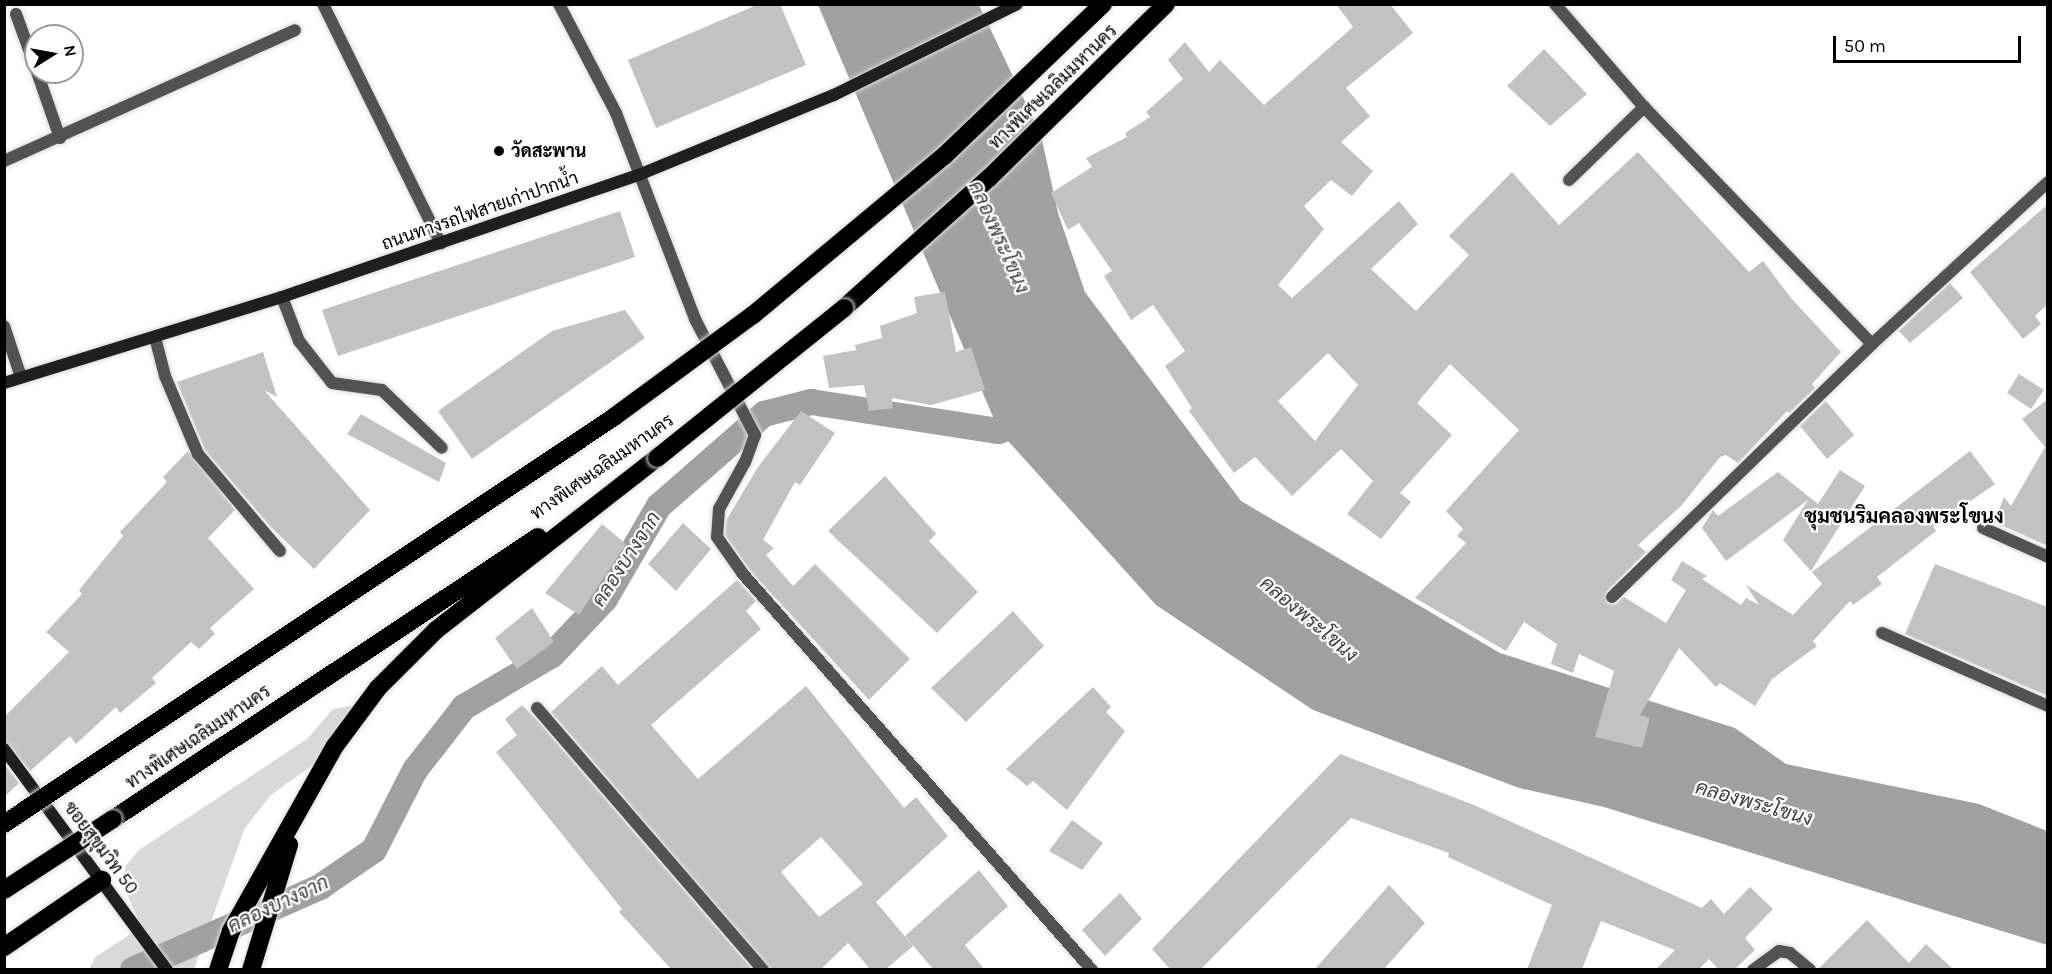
<!DOCTYPE html>
<meta charset="utf-8">
<style>
body{margin:0}
#map{position:relative;width:2052px;height:974px;overflow:hidden;background:#fff;font-family:Karla,Sarabun,sans-serif}
div>[style]{position:absolute}
[style*='--x']{left:calc(var(--x)*1px);top:calc(var(--y)*1px);width:calc(var(--w)*1px);rotate:calc(var(--a)*1deg)}
.green>*{inset:0;background:#d9d9d9}
.water>*{inset:0;background:#a0a0a0}
.canal>*{height:26px;margin:-13px;padding:0 13px;transform-origin:13px;border-radius:13px;background:#a0a0a0}
.building>*{inset:0;background:#c2c2c2}
.roads{filter:drop-shadow(0 0 2px #dbdbdb) drop-shadow(0 0 2px #dbdbdb)}
.lane>*{height:12px;margin:-6px;padding:0 6px;transform-origin:6px;border-radius:6px;background:#525252}
.street>*{height:12px;margin:-6px;padding:0 6px;transform-origin:6px;border-radius:6px;background:#525252}
.secondary>*{height:12px;margin:-6px;padding:0 6px;transform-origin:6px;border-radius:6px;background:#1f1f1f}
.highway>*{height:18px;margin:-9px;padding:0 9px;transform-origin:9px;border-radius:9px;background:#000}
.bridges{filter:drop-shadow(0 0 2px #dbdbdb) drop-shadow(0 0 2px #dbdbdb)}
.highway-bridge>*{height:18px;margin:-9px;padding:0 9px;transform-origin:9px;border-radius:9px;background:#000}
.dots>*{width:16px;height:16px;translate:-50% -50%;box-sizing:border-box;border:3px solid #fff;border-radius:50%}
span{translate:-50% -50%;white-space:nowrap;text-align:center;line-height:1.15;-webkit-text-stroke:4.5px #fff;paint-order:stroke}
.street-label{font-size:18px;color:#000}
.poi-label{font-size:18px;color:#000;font-weight:700}
.left{translate:0 -50%;text-align:left}
.water-label{font-size:20px;color:#414141;font-style:italic}
.neighbourhood-label{font-size:20px;color:#000;font-weight:700}
.frame{position:absolute;inset:0;border:6px solid #000;pointer-events:none}
.north{position:absolute;left:24px;top:24px;width:60px;height:60px;box-sizing:border-box;background:#fff;border:2px solid #999;border-radius:50%;rotate:79deg;font-size:16px;font-weight:700;line-height:24px;text-align:center;color:#000}
.north::after{content:'';display:block;margin:auto;width:21px;height:27px;background:#000;clip-path:polygon(50% 0,100% 100%,50% 72%,0 100%)}
.scale{position:absolute;left:1833px;top:36px;width:188px;height:27px;box-sizing:border-box;border:3px solid #000;border-top:0;padding-left:8px;font-size:18px;line-height:21px;white-space:nowrap;color:#000;-webkit-text-stroke:4px #fff;paint-order:stroke}
</style>
<div id="map">
<div class="green">
<div style="clip-path:polygon(354px 705px,346px 724px,321px 759px,271px 795px,245px 828px,194px 969px,89px 970px,95px 957px,128px 936px,138px 919px,122px 883px,126px 865px,139px 850px,307px 739px,333px 709px)"></div>
</div>
<div class="water">
<div style="clip-path:polygon(818px 5px,979px 5px,1041px 135px,1058px 213px,1085px 292px,1241px 501px,1500px 653px,1735px 728px,1786px 764px,1979px 804px,2047px 831px,2047px 945px,1604px 807px,1519px 788px,1313px 710px,1156px 605px,999px 431px)"></div>
</div>
<div class="canal">
<div style="--x:133;--y:970;--w:205;--a:-23.9"></div>
<div style="--x:320;--y:887;--w:65;--a:-34.4"></div>
<div style="--x:374;--y:850;--w:90;--a:-62.9"></div>
<div style="--x:415;--y:770;--w:80;--a:-52.1"></div>
<div style="--x:464;--y:707;--w:102;--a:-30.6"></div>
<div style="--x:552;--y:655;--w:77;--a:-46.6"></div>
<div style="--x:605;--y:599;--w:108;--a:-59.9"></div>
<div style="--x:659;--y:506;--w:140;--a:-41.2"></div>
<div style="--x:764;--y:414;--w:49;--a:-14.3"></div>
<div style="--x:811;--y:402;--w:190;--a:8.8"></div>
<div style="--x:999;--y:431;--w:32;--a:-22"></div>
</div>
<div class="building">
<div style="clip-path:polygon(759px 4px,780px 4px,806px 65px,656px 128px,628px 60px)"></div>
<div style="clip-path:polygon(evenodd,1336px 4px,1390px 4px,1413px 33px,1346px 88px,1370px 116px,1341px 142px,1373px 171px,1352px 196px,1331px 180px,1304px 206px,1324px 229px,1278px 285px,1292px 298px,1399px 201px,1418px 224px,1371px 269px,1416px 311px,1469px 255px,1449px 236px,1512px 172px,1559px 225px,1638px 152px,1749px 272px,1763px 261px,1791px 298px,1841px 352px,1812px 384px,1815px 388px,1789px 413px,1787px 411px,1738px 463px,1726px 455px,1720px 457px,1682px 505px,1638px 545px,1646px 552px,1606px 592px,1607px 603px,1615px 605px,1624px 597px,1666px 623px,1686px 590px,1671px 580px,1682px 561px,1707px 576px,1702px 579px,1741px 605px,1746px 598px,1759px 605px,1746px 585px,1793px 615px,1822px 584px,1812px 572px,1970px 451px,1995px 484px,1933px 527px,1936px 531px,1877px 577px,1882px 584px,1853px 605px,1850px 601px,1813px 641px,1817px 646px,1772px 679px,1755px 706px,1720px 683px,1716px 687px,1679px 648px,1640px 715px,1650px 718px,1642px 748px,1595px 737px,1614px 671px,1579px 654px,1573px 673px,1551px 664px,1557px 644px,1524px 622px,1506px 651px,1415px 598px,1466px 543px,1457px 536px,1463px 529px,1446px 511px,1519px 430px,1450px 364px,1417px 403px,1452px 435px,1400px 493px,1411px 502px,1381px 539px,1347px 514px,1373px 481px,1341px 449px,1292px 496px,1255px 457px,1234px 473px,1189px 411px,1192px 408px,1165px 366px,1185px 351px,1153px 305px,1131px 320px,1104px 276px,1112px 271px,1079px 223px,1068px 230px,1051px 193px,1092px 167px,1086px 158px,1127px 137px,1125px 133px,1150px 117px,1146px 112px,1183px 79px,1168px 60px,1185px 42px,1209px 72px,1220px 60px,1264px 105px,1353px 27px,1336px 4px,1328px 353px,1358px 385px,1315px 441px,1278px 401px,1328px 353px)"></div>
<div style="clip-path:polygon(1544px 49px,1587px 94px,1550px 126px,1507px 86px)"></div>
<div style="clip-path:polygon(2048px 204px,2048px 304px,2035px 316px,2041px 324px,2023px 339px,1970px 272px)"></div>
<div style="clip-path:polygon(620px 211px,635px 257px,338px 356px,322px 310px)"></div>
<div style="clip-path:polygon(1950px 283px,1963px 298px,1910px 343px,1899px 331px)"></div>
<div style="clip-path:polygon(945px 292px,956px 352px,971px 347px,985px 390px,931px 405px,892px 398px,893px 408px,869px 411px,864px 385px,829px 388px,823px 356px,856px 350px,855px 345px,882px 338px,880px 326px,917px 313px,914px 297px)"></div>
<div style="clip-path:polygon(625px 310px,645px 338px,472px 459px,438px 411px,552px 331px)"></div>
<div style="clip-path:polygon(263px 352px,277px 397px,264px 390px,370px 510px,314px 569px,269px 525px,205px 450px,177px 382px)"></div>
<div style="clip-path:polygon(2019px 374px,2044px 390px,2031px 409px,2007px 393px)"></div>
<div style="clip-path:polygon(2048px 399px,2048px 546px,1994px 522px,2004px 497px,2011px 506px,2045px 447px,2022px 419px)"></div>
<div style="clip-path:polygon(1826px 401px,1854px 435px,1827px 459px,1800px 426px)"></div>
<div style="clip-path:polygon(801px 411px,835px 433px,800px 485px,795px 482px,763px 540px,774px 548px,766px 555px,793px 586px,815px 564px,910px 659px,869px 700px,749px 569px,725px 535px,727px 519px,758px 467px)"></div>
<div style="clip-path:polygon(361px 414px,446px 463px,439px 482px,347px 434px)"></div>
<div style="clip-path:polygon(188px 451px,235px 510px,208px 538px,254px 589px,210px 628px,215px 634px,199px 649px,191px 642px,152px 678px,156px 683px,120px 713px,116px 707px,76px 744px,70px 736px,30px 771px,4px 741px,4px 717px,69px 652px,46px 632px,82px 594px,79px 590px,123px 536px,120px 532px,167px 482px,163px 477px)"></div>
<div style="clip-path:polygon(1840px 470px,1865px 486px,1811px 571px,1783px 540px,1808px 500px,1726px 561px,1702px 528px,1713px 510px,1718px 516px,1778px 472px,1818px 504px)"></div>
<div style="clip-path:polygon(885px 476px,936px 534px,929px 541px,978px 592px,937px 633px,828px 531px)"></div>
<div style="clip-path:polygon(683px 523px,711px 549px,676px 591px,648px 564px)"></div>
<div style="clip-path:polygon(602px 524px,626px 544px,579px 615px,545px 593px)"></div>
<div style="clip-path:polygon(1935px 564px,2048px 607px,2048px 696px,1905px 634px)"></div>
<div style="clip-path:polygon(evenodd,737px 580px,756px 601px,746px 611px,761px 629px,651px 725px,698px 779px,806px 686px,904px 808px,916px 797px,948px 836px,876px 902px,913px 946px,886px 969px,870px 969px,848px 943px,821px 969px,771px 969px,551px 712px,602px 666px,618px 685px,737px 580px,821px 837px,863px 884px,819px 917px,781px 872px,821px 837px)"></div>
<div style="clip-path:polygon(532px 608px,554px 642px,517px 669px,495px 638px)"></div>
<div style="clip-path:polygon(1013px 611px,1044px 646px,966px 722px,931px 688px)"></div>
<div style="clip-path:polygon(1093px 687px,1111px 707px,1106px 712px,1125px 731px,1067px 810px,1033px 781px,1027px 786px,1006px 769px)"></div>
<div style="clip-path:polygon(522px 705px,536px 719px,752px 969px,671px 969px,619px 912px,622px 909px,496px 752px,517px 735px,505px 719px)"></div>
<div style="clip-path:polygon(1340px 754px,1474px 805px,1702px 908px,1711px 899px,1724px 914px,1750px 887px,1773px 909px,1745px 938px,1755px 950px,1735px 969px,1718px 969px,1709px 959px,1699px 969px,1656px 969px,1675px 950px,1601px 921px,1582px 969px,1527px 969px,1552px 905px,1448px 857px,1449px 853px,1351px 818px,1201px 969px,1170px 969px,1152px 949px)"></div>
<div style="clip-path:polygon(4px 764px,19px 783px,4px 797px)"></div>
<div style="clip-path:polygon(1072px 820px,1103px 843px,1082px 870px,1049px 851px)"></div>
<div style="clip-path:polygon(979px 870px,1008px 906px,965px 945px,984px 969px,933px 969px,905px 936px)"></div>
<div style="clip-path:polygon(1389px 885px,1425px 923px,1384px 969px,1315px 969px)"></div>
<div style="clip-path:polygon(1120px 893px,1142px 919px,1105px 956px,1082px 930px)"></div>
<div style="clip-path:polygon(1867px 920px,1909px 963px,1926px 944px,1953px 969px,1818px 969px)"></div>
</div>
<div class="roads">
<div class="lane">
<div style="--x:559;--y:4;--w:123;--a:62.4"></div>
<div style="--x:616;--y:113;--w:221;--a:69"></div>
<div style="--x:695;--y:319;--w:131;--a:62.7"></div>
<div style="--x:755;--y:435;--w:29;--a:110"></div>
<div style="--x:745;--y:462;--w:54;--a:119"></div>
<div style="--x:719;--y:509;--w:28;--a:94"></div>
<div style="--x:717;--y:537;--w:45;--a:54.9"></div>
<div style="--x:743;--y:574;--w:528;--a:48.61"></div>
<div style="--x:282;--y:297;--w:47;--a:68.9"></div>
<div style="--x:299;--y:341;--w:53;--a:51.8"></div>
<div style="--x:332;--y:383;--w:50;--a:8"></div>
<div style="--x:382;--y:390;--w:83;--a:44"></div>
<div style="--x:155;--y:337;--w:40;--a:75.6"></div>
<div style="--x:165;--y:376;--w:85;--a:67.1"></div>
<div style="--x:198;--y:454;--w:127;--a:49.8"></div>
</div>
<div class="street">
<div style="--x:323;--y:4;--w:267;--a:63.8"></div>
<div style="--x:1555;--y:4;--w:136;--a:49.2"></div>
<div style="--x:1644;--y:107;--w:329;--a:46.1"></div>
<div style="--x:16;--y:14;--w:59;--a:70"></div>
<div style="--x:37;--y:72;--w:70;--a:70.8"></div>
<div style="--x:4;--y:161;--w:319;--a:-24.2"></div>
<div style="--x:1569;--y:180;--w:105;--a:-44.2"></div>
<div style="--x:4;--y:326;--w:54;--a:71.6"></div>
<div style="--x:1983;--y:528;--w:71;--a:24"></div>
<div style="--x:1612;--y:597;--w:363;--a:-44.2"></div>
<div style="--x:1872;--y:344;--w:239;--a:-42.6"></div>
<div style="--x:1882;--y:633;--w:181;--a:23.7"></div>
<div style="--x:537;--y:708;--w:346;--a:49.2"></div>
<div style="--x:1753;--y:970;--w:32;--a:-36"></div>
<div style="--x:1779;--y:951;--w:11;--a:10"></div>
<div style="--x:1790;--y:953;--w:26;--a:40"></div>
</div>
<div class="secondary">
<div style="--x:4;--y:383;--w:291;--a:-17.2"></div>
<div style="--x:282;--y:297;--w:379;--a:-18.9"></div>
<div style="--x:641;--y:174;--w:209;--a:-22.3"></div>
<div style="--x:834;--y:95;--w:204;--a:-26.4"></div>
<div style="--x:4;--y:749;--w:275;--a:53.6"></div>
</div>
<div class="highway">
<div style="--x:844;--y:308;--w:195;--a:-41.9"></div>
<div style="--x:989;--y:178;--w:248;--a:-44.5"></div>
<div style="--x:113;--y:819;--w:510;--a:-33.57"></div>
<div style="--x:4;--y:947;--w:119;--a:-34.4"></div>
<div style="--x:218;--y:970;--w:41;--a:-71.6"></div>
<div style="--x:231;--y:931;--w:212;--a:-60.7"></div>
<div style="--x:335;--y:746;--w:72;--a:-53.4"></div>
<div style="--x:378;--y:688;--w:82;--a:-45"></div>
<div style="--x:436;--y:630;--w:280;--a:-37.9"></div>
<div style="--x:251;--y:970;--w:131;--a:-73.1"></div>
</div>
</div>
<div class="bridges">
<div class="highway-bridge">
<div style="--x:657;--y:458;--w:240;--a:-38.7"></div>
<div style="--x:4;--y:824;--w:733;--a:-33.71"></div>
<div style="--x:614;--y:417;--w:172;--a:-36.3"></div>
<div style="--x:753;--y:315;--w:249;--a:-39.8"></div>
<div style="--x:944;--y:156;--w:220;--a:-43.7"></div>
<div style="--x:4;--y:890;--w:130;--a:-33.1"></div>
</div>
</div>
<div class="dots">
<div style="left:499px;top:151px;background:#000"></div>
</div>
<div class="street-label">
<span style="left:1053px;top:87px;rotate:-44deg">ทางพิเศษเฉลิมมหานคร</span>
<span style="left:480px;top:211px;rotate:-19deg">ถนนทางรถไฟสายเก่าปากน้ำ</span>
<span style="left:602px;top:467px;rotate:-35deg">ทางพิเศษเฉลิมมหานคร</span>
<span style="left:198px;top:737px;rotate:-34deg">ทางพิเศษเฉลิมมหานคร</span>
<span style="left:101px;top:848px;rotate:53deg">ซอยสุขุมวิท 50</span>
</div>
<div class="poi-label">
<span class="left" style="left:511px;top:151px">วัดสะพาน</span>
</div>
<div class="water-label">
<span style="left:999px;top:237px;rotate:66deg">คลองพระโขนง</span>
<span style="left:626px;top:559px;rotate:-57deg">คลองบางจาก</span>
<span style="left:1309px;top:619px;rotate:40deg">คลองพระโขนง</span>
<span style="left:1754px;top:803px;rotate:16deg">คลองพระโขนง</span>
<span style="left:278px;top:904px;rotate:-25deg">คลองบางจาก</span>
</div>
<div class="neighbourhood-label">
<span style="left:1904px;top:516px">ชุมชนริมคลองพระโขนง</span>
</div>
<div class="frame"></div>
<div class="north">N</div>
<div class="scale">50 m</div>
</div>
